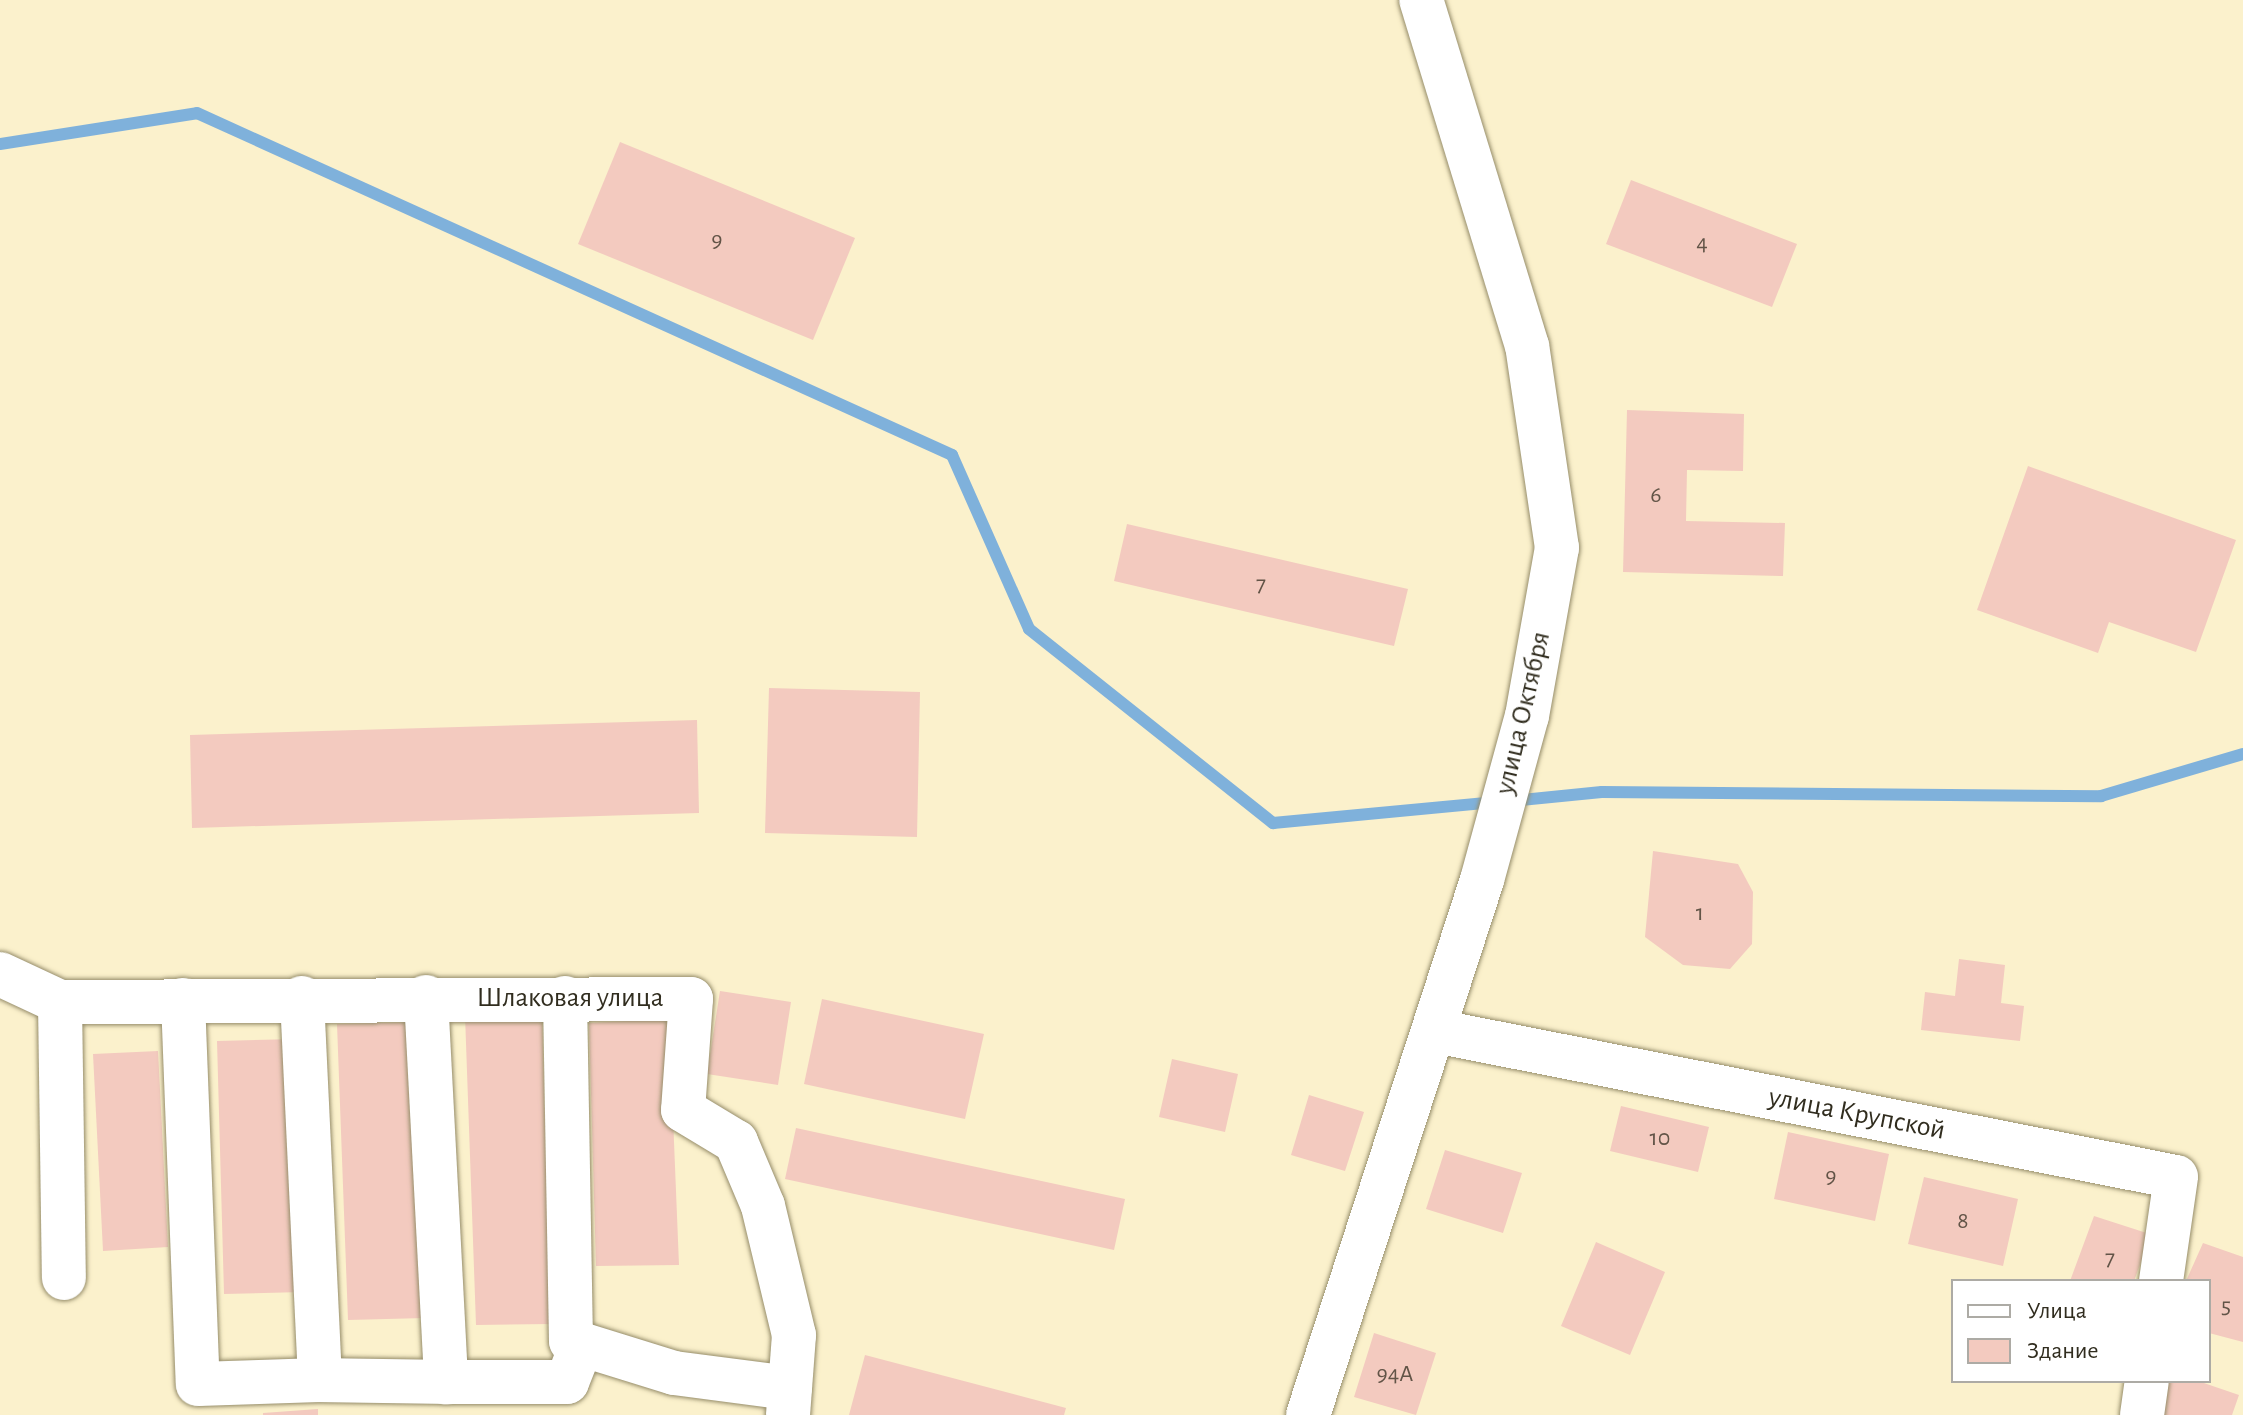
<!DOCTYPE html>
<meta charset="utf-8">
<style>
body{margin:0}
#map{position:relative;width:2243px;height:1415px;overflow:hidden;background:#fbf1cc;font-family:"Alegreya Sans",sans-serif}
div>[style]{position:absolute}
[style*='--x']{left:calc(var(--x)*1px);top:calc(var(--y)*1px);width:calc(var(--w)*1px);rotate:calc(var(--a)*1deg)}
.stream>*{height:12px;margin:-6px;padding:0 6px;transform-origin:6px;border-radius:6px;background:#7fb1db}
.building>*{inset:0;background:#f3cabf}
.roads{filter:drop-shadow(0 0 2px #968d6a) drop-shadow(0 0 2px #968d6a)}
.minor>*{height:44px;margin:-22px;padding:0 22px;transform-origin:22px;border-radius:22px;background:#fff}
span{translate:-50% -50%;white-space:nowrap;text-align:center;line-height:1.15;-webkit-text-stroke:8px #fff;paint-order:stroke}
.number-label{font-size:24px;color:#625447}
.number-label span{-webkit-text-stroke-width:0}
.street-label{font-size:28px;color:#312d1f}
.legend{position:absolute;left:1951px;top:1279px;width:260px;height:104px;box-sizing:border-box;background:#fff;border:2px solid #adaba5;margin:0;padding:10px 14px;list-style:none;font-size:24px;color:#312d1f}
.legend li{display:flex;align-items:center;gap:16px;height:40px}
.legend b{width:40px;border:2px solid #adaba5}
</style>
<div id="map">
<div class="stream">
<div style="--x:0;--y:144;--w:199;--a:-8.9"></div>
<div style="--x:197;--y:113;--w:829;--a:24.37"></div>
<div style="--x:952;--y:455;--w:190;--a:66.1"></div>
<div style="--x:1029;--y:629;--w:312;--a:38.5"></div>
<div style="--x:1273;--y:823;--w:222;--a:-5.4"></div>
<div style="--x:1512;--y:801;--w:90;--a:-5.7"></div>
<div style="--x:1602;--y:792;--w:499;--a:0.5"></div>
<div style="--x:2101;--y:796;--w:148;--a:-16.5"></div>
</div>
<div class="building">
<div style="clip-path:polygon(620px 142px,855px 238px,813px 340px,578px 244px)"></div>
<div style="clip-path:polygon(1631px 180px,1797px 244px,1772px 307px,1606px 244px)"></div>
<div style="clip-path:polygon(1627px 410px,1744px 414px,1743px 471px,1687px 470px,1686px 521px,1785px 523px,1783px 576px,1623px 572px)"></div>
<div style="clip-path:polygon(2028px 466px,2236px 540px,2196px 652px,2109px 622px,2098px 653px,1977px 610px)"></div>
<div style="clip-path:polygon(1127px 524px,1408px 589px,1394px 646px,1114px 581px)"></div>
<div style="clip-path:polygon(769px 688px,920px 692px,917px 837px,765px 833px)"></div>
<div style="clip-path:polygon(697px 720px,699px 813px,192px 828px,190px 735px)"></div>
<div style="clip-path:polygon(1653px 851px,1738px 864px,1753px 892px,1752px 944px,1730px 969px,1683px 965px,1645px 937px)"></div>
<div style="clip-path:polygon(1959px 959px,2005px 965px,2001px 1003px,2024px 1006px,2020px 1041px,1921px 1030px,1925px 992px,1955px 996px)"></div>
<div style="clip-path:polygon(720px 991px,791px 1002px,778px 1085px,707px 1074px)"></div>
<div style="clip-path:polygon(822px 999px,984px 1034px,965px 1119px,804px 1084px)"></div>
<div style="clip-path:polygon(542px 1010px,550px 1324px,476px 1325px,465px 1015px)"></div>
<div style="clip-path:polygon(669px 1019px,679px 1265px,596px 1266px,589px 1023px)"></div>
<div style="clip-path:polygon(418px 1022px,425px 1318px,348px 1320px,337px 1024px)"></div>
<div style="clip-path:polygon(296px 1039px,303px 1292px,224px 1294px,217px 1041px)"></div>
<div style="clip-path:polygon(158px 1051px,168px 1247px,103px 1251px,93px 1054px)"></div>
<div style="clip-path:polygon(1172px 1059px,1238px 1074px,1225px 1132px,1159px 1117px)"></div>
<div style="clip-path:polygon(1309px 1095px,1364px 1112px,1345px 1171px,1291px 1155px)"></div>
<div style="clip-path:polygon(1621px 1106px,1709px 1127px,1698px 1172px,1610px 1151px)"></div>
<div style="clip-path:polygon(796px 1128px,1125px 1199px,1114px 1250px,785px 1179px)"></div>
<div style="clip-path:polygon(1788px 1132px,1889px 1154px,1875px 1221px,1774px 1199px)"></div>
<div style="clip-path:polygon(1445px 1150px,1522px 1173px,1503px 1233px,1426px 1209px)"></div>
<div style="clip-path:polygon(1924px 1177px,2018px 1199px,2003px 1266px,1908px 1244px)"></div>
<div style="clip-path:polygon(2094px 1216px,2159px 1237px,2150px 1237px,2134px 1281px,2070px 1281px)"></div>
<div style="clip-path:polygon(1596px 1242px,1665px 1272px,1630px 1355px,1561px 1326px)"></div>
<div style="clip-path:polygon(2203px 1243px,2243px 1257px,2243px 1342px,2209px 1333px,2209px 1281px,2186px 1281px)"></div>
<div style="clip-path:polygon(1374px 1333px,1436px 1353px,1416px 1415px,1354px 1397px)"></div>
<div style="clip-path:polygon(865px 1355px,1066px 1408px,1064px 1415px,849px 1415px)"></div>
<div style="clip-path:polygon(2159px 1381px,2198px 1381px,2239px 1395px,2232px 1415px,2148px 1415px)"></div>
<div style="clip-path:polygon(318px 1409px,318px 1415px,263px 1415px,263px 1413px)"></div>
</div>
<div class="roads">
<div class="minor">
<div style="--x:0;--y:974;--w:66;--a:25"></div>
<div style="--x:60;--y:1002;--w:631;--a:-0.27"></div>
<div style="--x:691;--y:999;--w:111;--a:94.1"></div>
<div style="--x:683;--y:1110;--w:62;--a:31.1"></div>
<div style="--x:736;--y:1142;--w:69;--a:67.1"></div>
<div style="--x:763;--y:1206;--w:133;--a:76.5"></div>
<div style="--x:794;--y:1335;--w:80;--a:94.3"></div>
<div style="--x:426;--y:997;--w:386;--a:87"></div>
<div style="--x:446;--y:1382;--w:121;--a:0"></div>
<div style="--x:567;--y:1382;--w:41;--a:-68.5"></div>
<div style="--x:302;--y:998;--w:382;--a:87.3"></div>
<div style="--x:320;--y:1380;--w:126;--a:0.9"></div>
<div style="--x:565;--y:998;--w:343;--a:89"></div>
<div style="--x:571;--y:1341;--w:108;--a:17.3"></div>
<div style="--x:674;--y:1373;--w:117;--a:7.4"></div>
<div style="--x:183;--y:1000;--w:384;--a:87.8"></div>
<div style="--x:198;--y:1384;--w:122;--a:-1.9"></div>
<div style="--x:60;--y:1002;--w:276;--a:89.2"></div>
<div style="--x:1435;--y:1031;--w:755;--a:11.15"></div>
<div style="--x:2176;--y:1177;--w:105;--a:98.2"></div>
<div style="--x:1308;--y:1415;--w:563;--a:-71.98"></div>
<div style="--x:1482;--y:880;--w:170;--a:-74.7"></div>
<div style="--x:1527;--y:716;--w:171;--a:-79.9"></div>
<div style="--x:1557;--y:548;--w:204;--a:-98.4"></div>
<div style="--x:1527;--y:346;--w:362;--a:-107"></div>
<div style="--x:2142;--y:1415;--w:34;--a:-82"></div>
</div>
</div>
<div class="number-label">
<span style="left:717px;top:241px">9</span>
<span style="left:1702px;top:244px">4</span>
<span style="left:1656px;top:496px">6</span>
<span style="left:1261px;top:585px">7</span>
<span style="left:1700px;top:914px">1</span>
<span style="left:1660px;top:1139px">10</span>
<span style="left:1831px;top:1177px">9</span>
<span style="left:1963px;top:1222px">8</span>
<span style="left:2110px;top:1259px">7</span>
<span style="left:2226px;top:1307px">5</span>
<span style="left:1395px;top:1375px">94А</span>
</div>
<div class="street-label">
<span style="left:1523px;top:713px;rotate:-77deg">улица Октября</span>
<span style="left:570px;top:998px">Шлаковая улица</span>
<span style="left:1857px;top:1114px;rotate:11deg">улица Крупской</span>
</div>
<ul class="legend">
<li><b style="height:10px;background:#fff"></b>Улица</li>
<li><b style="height:22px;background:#f3cabf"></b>Здание</li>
</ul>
</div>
